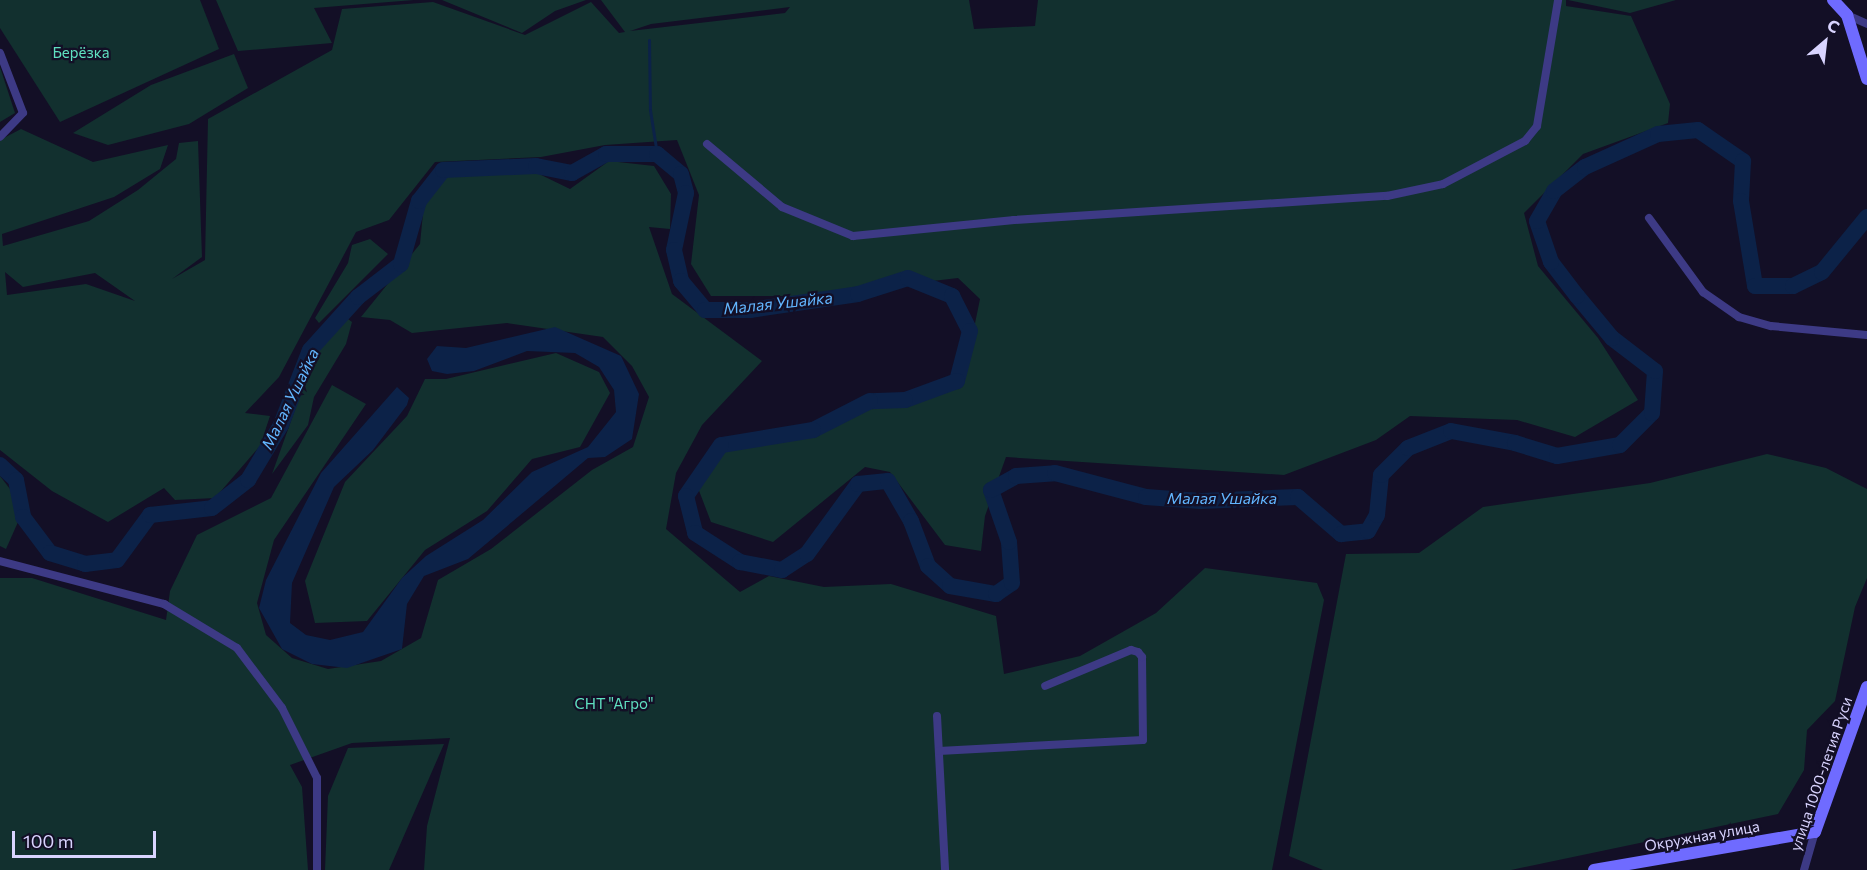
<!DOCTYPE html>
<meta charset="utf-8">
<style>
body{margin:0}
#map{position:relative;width:1867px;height:870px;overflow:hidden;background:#130f26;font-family:Commissioner,sans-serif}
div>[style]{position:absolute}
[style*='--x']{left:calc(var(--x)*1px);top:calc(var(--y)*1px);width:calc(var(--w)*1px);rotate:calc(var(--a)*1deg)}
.green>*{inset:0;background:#12302f}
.water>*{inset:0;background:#0c2248}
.stream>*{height:3px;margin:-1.5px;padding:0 1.5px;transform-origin:1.5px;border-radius:1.5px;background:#0c2248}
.river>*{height:16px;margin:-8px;padding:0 8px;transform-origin:8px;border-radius:8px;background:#0c2248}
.street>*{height:8px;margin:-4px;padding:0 4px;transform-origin:4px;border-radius:4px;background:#3d3a85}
.secondary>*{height:12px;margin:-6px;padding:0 6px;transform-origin:6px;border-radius:6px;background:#6f6bff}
span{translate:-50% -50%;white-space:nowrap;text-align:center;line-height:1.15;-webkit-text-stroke:4.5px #130f26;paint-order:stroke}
.park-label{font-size:15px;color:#5fe0c0}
.street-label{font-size:15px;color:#d9d4ff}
.water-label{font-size:16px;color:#62b6ff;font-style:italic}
.north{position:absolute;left:1795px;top:12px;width:60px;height:60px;-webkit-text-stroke:4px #130f26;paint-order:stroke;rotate:28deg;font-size:16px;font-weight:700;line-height:24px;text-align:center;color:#d9d4ff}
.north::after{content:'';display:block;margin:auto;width:21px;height:27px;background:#d9d4ff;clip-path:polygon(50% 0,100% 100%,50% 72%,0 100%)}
.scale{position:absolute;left:12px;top:831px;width:144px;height:27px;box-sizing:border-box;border:3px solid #d9d4ff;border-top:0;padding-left:8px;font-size:18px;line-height:21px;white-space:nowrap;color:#d9d4ff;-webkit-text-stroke:4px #130f26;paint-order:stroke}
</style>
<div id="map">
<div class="green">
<div style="clip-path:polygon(0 0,200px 0,219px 49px,60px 122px,0 28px)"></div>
<div style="clip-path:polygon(216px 0,414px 0,314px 8px,332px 43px,238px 51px)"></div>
<div style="clip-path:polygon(442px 0,586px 0,555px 11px,522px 33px)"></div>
<div style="clip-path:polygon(evenodd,601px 0,969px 0,974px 29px,1035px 26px,1038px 0,1566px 0,1566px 6px,1631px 16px,1670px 104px,1668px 123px,1583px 154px,1524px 213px,1538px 266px,1598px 338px,1638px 400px,1575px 437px,1517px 420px,1410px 416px,1376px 440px,1284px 475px,1006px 457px,985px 516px,981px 551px,945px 545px,890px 472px,865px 467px,773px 542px,711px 522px,698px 488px,722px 451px,775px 439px,864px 405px,962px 387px,980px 299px,958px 278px,805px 296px,711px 296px,691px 264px,699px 195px,677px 140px,605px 145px,541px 157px,435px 162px,389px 220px,356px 232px,279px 377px,245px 413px,270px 416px,260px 446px,215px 498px,175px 500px,164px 488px,108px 522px,52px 491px,0 450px,0 140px,21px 129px,93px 162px,168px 145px,160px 169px,114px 197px,2px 234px,3px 246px,89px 221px,138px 190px,176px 159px,179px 143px,198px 141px,202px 257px,172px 279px,205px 260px,208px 119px,332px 50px,342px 9px,433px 2px,525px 35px,591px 2px,619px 33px,625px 32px,601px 0,790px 7px,785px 13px,630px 31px,651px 24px,790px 7px,601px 0,5px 272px,23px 287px,95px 273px,135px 301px,86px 284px,7px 295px,5px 272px)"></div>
<div style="clip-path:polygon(1568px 0,1676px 0,1630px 13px)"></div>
<div style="clip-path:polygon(234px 54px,248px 88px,189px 124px,108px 145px,73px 133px,151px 85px)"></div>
<div style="clip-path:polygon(0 67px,15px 113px,0 122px)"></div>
<div style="clip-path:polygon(609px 161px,654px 166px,671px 194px,670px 229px,649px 227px,672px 294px,762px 361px,702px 425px,676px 473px,666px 529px,740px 592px,769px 576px,824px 587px,891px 584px,996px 616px,1004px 674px,1080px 656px,1156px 613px,1205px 568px,1317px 583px,1324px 600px,1272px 870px,424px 870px,427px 826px,450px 738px,352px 743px,290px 765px,302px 787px,308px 870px,0 870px,0 578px,32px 578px,166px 620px,170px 591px,197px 535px,271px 498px,332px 385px,366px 404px,274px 540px,257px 603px,266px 635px,292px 658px,328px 669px,381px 661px,421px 638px,438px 580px,491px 549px,592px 470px,633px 447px,649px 397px,632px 366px,603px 337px,507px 323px,412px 333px,390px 320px,361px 317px,420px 244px,424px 203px,447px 175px,535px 172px,570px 189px)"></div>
<div style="clip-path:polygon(370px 239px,388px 254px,319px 323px,315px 318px,348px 263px,352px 245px)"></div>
<div style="clip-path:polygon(348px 319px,352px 322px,346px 344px,314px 397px,308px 425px,272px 474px,315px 354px)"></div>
<div style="clip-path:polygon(556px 353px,599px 372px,610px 393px,580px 447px,532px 459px,487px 511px,425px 550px,367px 621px,315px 623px,305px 581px,345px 482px,407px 416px,425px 379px,446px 379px)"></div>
<div style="clip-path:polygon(1767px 454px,1826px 468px,1867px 489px,1867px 578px,1855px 607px,1835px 701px,1807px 730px,1804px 770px,1778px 814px,1511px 870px,1323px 870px,1289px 856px,1346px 554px,1419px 553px,1483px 507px,1650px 483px)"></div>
<div style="clip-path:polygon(0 476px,13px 493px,18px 522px,6px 549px,0 546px)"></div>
<div style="clip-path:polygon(444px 744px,389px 870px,325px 870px,328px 796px,348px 748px)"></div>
</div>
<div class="water">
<div style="clip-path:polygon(555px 327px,621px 356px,639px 394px,632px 439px,605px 457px,588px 458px,468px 559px,424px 576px,407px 604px,402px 649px,347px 668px,312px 664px,282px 649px,259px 608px,266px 580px,321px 473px,397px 387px,409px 398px,407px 405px,373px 450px,334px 487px,292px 583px,290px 623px,306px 635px,330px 640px,363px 632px,402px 578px,426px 556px,483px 520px,532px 472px,588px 447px,616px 412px,614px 390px,599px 367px,575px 353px,527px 351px,474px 371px,447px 374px,432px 371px,427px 359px,437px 346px,466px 348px)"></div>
</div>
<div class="stream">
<div style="--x:649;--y:40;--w:70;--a:89.2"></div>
<div style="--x:650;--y:110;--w:45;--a:81"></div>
</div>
<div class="river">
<div style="--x:0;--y:465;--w:22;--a:43"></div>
<div style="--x:16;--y:480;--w:38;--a:79"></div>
<div style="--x:23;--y:517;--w:45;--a:53.1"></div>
<div style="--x:50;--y:553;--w:37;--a:17"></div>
<div style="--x:85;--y:564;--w:32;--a:-7"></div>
<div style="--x:117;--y:560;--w:56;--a:-53.7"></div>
<div style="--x:150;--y:515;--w:62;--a:-6.4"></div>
<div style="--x:212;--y:508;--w:46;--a:-37.9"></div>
<div style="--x:248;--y:480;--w:64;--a:-59"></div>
<div style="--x:281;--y:425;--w:80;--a:-68.9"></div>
<div style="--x:310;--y:350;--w:72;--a:-47.8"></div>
<div style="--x:358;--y:297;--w:54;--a:-37.5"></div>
<div style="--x:401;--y:264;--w:66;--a:-74.1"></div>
<div style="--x:419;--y:201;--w:39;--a:-52"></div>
<div style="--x:443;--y:170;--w:93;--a:-2.5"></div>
<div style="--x:536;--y:166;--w:37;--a:11"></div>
<div style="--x:572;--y:173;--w:39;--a:-29"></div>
<div style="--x:606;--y:154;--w:51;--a:0"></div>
<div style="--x:657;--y:154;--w:31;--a:40"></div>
<div style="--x:681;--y:174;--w:20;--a:75"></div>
<div style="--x:686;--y:193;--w:58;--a:101.9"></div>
<div style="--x:674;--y:250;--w:32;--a:77"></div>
<div style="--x:681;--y:281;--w:38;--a:50"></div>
<div style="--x:705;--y:310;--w:45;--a:0"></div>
<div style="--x:750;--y:310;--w:109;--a:-8.4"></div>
<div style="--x:858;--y:294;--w:52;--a:-17.7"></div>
<div style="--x:908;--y:278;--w:48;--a:22.2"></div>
<div style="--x:952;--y:296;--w:39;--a:63"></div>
<div style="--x:970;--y:331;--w:52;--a:104.6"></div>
<div style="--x:957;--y:381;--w:55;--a:159.9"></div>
<div style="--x:905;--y:400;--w:35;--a:178"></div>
<div style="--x:870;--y:401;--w:64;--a:153"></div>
<div style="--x:813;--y:430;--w:93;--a:170.7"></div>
<div style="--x:721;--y:445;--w:62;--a:124.5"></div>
<div style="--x:686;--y:496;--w:38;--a:76"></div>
<div style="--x:695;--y:533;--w:54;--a:32.8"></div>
<div style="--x:740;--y:562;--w:43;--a:10.8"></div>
<div style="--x:782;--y:570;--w:30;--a:-33"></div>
<div style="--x:807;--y:554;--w:87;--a:-53.9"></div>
<div style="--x:858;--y:484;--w:30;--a:-6"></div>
<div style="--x:888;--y:481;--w:46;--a:60.1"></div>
<div style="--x:911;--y:521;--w:48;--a:69.3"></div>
<div style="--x:928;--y:566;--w:30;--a:42"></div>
<div style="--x:950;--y:586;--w:47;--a:9.9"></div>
<div style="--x:996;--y:594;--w:19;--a:-35"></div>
<div style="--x:1012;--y:583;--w:41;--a:-94.2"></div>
<div style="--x:1009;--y:542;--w:55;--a:-109.1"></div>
<div style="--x:991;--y:490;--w:29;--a:-29"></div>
<div style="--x:1016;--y:476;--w:39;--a:-4"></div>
<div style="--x:1055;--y:473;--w:94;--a:14.8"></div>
<div style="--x:1146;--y:497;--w:55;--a:4.2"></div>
<div style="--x:1201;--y:501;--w:97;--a:-2.4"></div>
<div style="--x:1298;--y:497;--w:57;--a:40.7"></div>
<div style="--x:1341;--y:534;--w:27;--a:-6"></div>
<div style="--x:1368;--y:531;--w:18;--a:-61"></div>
<div style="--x:1377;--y:515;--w:40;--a:-84.3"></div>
<div style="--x:1381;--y:475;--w:38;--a:-45"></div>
<div style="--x:1408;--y:448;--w:46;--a:-21.6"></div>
<div style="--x:1451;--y:431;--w:65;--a:10.6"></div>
<div style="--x:1515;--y:443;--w:44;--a:17.2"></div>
<div style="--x:1557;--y:456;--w:64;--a:-9.9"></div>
<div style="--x:1620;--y:445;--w:45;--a:-45"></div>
<div style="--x:1652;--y:413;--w:42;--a:-85.9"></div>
<div style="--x:1655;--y:371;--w:54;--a:-142.5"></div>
<div style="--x:1612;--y:338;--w:55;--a:-129.8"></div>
<div style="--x:1577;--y:296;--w:43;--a:-127.4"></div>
<div style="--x:1551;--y:262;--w:43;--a:-108.9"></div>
<div style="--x:1537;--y:221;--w:34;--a:-60"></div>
<div style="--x:1554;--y:191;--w:39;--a:-38"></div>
<div style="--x:1585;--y:167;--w:80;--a:-24.3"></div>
<div style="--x:1658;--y:134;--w:40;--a:-5.7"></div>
<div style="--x:1698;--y:130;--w:55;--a:34.6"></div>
<div style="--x:1743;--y:161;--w:40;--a:92.9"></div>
<div style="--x:1741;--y:201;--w:86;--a:80.6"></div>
<div style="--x:1755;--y:286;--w:38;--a:0"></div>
<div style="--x:1793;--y:286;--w:32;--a:-26"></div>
<div style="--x:1822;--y:272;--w:71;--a:-50.7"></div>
</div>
<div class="street">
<div style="--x:1847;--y:15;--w:22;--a:24"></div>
<div style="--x:0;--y:53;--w:64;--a:69"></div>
<div style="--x:23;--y:113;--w:33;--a:134"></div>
<div style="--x:707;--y:144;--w:98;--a:40"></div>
<div style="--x:782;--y:207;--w:77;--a:22.2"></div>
<div style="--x:853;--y:236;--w:162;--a:-5.7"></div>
<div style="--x:1014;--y:220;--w:374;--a:-3.7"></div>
<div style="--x:1387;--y:196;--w:57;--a:-12.1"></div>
<div style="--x:1443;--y:184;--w:93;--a:-27.7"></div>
<div style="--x:1525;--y:141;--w:19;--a:-51"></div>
<div style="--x:1537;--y:126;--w:128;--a:-80.5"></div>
<div style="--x:1649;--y:218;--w:92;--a:53.9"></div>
<div style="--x:1703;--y:292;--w:44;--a:34.8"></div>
<div style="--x:1739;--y:317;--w:33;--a:16"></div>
<div style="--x:1771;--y:326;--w:96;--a:5.4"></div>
<div style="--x:0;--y:561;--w:170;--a:14.7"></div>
<div style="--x:164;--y:604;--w:85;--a:31.1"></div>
<div style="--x:237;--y:648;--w:75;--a:53.1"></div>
<div style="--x:282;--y:708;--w:78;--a:63.4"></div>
<div style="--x:317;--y:778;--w:92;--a:90"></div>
<div style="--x:937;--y:716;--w:154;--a:87"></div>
<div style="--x:939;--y:751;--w:204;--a:-3.1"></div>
<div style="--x:1143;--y:740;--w:83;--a:-90.7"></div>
<div style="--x:1142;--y:657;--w:6;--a:-129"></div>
<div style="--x:1138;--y:652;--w:7;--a:-164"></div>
<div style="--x:1131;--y:650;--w:93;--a:157.3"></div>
<div style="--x:1804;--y:870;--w:40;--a:-74"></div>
</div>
<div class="secondary">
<div style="--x:1833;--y:0;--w:21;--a:47"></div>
<div style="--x:1847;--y:15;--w:67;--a:72.6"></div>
<div style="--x:1594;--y:870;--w:224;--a:-9.8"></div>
<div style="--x:1815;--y:832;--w:154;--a:-70.3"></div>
</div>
<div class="park-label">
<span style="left:81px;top:53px">Берёзка</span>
<span style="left:614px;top:704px">СНТ "Агро"</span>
</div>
<div class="street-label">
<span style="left:1821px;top:774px;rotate:-71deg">улица 1000-летия Руси</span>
<span style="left:1702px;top:836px;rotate:-10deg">Окружная улица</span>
</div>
<div class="water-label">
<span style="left:778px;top:303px;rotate:-6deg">Малая Ушайка</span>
<span style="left:290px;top:399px;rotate:-64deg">Малая Ушайка</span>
<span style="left:1222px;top:498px">Малая Ушайка</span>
</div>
<div class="north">С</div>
<div class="scale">100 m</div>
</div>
